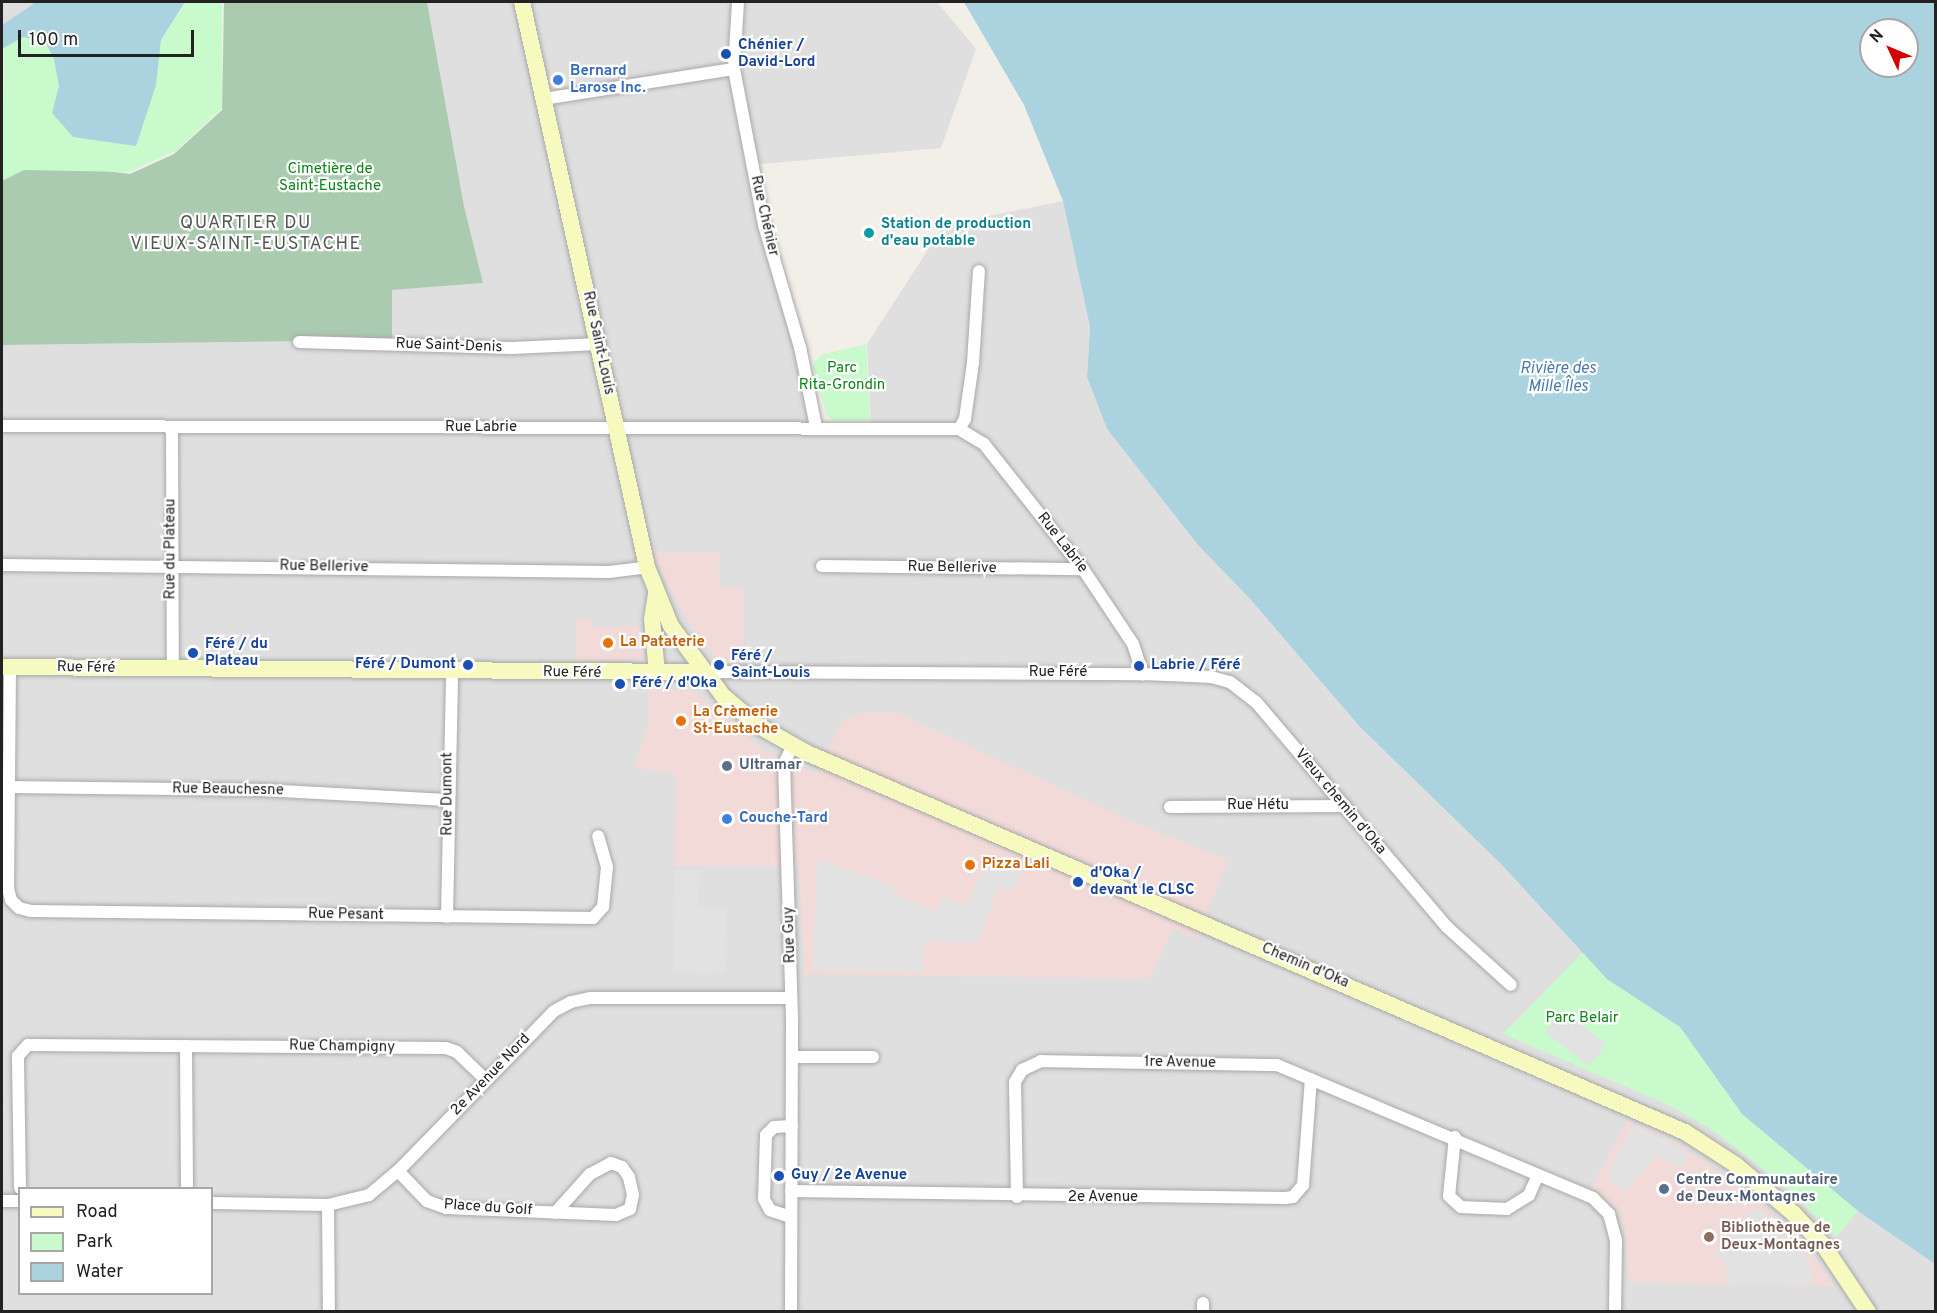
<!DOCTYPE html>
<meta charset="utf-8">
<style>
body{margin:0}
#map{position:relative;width:1937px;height:1313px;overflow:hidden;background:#f2efe9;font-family:Overpass,sans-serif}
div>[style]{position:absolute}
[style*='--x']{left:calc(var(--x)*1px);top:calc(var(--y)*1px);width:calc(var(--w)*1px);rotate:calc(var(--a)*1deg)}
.residential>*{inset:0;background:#e0dfdf}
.commercial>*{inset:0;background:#f2dad9}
.cemetery>*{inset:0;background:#aacbaf}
.park>*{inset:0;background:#c8facc}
.parking>*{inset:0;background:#e2e2e2}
.water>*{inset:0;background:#aad3df}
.roads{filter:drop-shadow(0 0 2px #a9a9a9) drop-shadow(0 0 2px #a9a9a9)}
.street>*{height:12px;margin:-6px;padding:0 6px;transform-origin:6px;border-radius:6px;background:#fff}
.secondary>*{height:16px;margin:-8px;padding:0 8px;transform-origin:8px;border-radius:8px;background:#f7fabf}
.dots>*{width:16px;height:16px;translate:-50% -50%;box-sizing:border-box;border:3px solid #fff;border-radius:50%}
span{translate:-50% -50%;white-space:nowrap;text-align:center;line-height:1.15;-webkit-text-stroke:4.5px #fff;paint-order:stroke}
.transit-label{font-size:15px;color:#164399;font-weight:700}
.left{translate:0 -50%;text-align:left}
.right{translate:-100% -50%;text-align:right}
.shop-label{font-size:15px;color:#366cbe;font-weight:700}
.park-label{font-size:15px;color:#0c8416}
.street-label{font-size:15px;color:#222}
.culture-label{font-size:15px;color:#0d838f;font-weight:700}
.food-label{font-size:15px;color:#c56008;font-weight:700}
.service-label{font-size:15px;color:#4e5e75;font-weight:700}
.education-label{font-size:15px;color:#785e54;font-weight:700}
.water-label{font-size:16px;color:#4a7aab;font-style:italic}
.quarter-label{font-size:18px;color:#555;letter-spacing:1.5px}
.frame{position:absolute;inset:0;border:3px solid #222;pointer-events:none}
.legend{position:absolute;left:18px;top:1187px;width:195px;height:108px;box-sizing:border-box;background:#fff;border:2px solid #a7a7a7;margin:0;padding:8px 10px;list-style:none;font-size:18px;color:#222}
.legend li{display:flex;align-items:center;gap:12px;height:30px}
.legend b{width:30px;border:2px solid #a7a7a7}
.north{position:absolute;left:1859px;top:18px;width:60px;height:60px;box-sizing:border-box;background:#fff;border:2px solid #a7a7a7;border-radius:50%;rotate:314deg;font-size:16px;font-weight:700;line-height:24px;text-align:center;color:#222}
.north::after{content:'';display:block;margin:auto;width:21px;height:27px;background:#d40000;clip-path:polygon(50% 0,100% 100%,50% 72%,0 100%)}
.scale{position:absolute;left:18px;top:30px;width:176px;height:27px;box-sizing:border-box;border:3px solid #222;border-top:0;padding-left:8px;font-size:18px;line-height:21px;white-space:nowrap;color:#222;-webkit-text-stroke:4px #fff;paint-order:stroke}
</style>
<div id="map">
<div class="residential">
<div style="clip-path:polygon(2px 2px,36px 2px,2px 25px)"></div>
<div style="clip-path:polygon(evenodd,427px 2px,937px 2px,976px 49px,941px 148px,750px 165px,816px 427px,871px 428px,867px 344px,944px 225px,1063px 201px,1090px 327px,1087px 377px,1107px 429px,1198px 545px,1250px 599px,1360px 727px,1502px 865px,1742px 1114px,1858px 1211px,1930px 1257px,1935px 1264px,1935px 1311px,2px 1311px,2px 345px,392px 340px,392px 290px,483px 283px,464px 206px,427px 2px,20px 1188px,212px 1188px,212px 1294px,20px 1294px,20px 1188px)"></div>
</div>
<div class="commercial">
<div style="clip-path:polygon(652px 552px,719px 552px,719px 587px,743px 587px,743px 663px,723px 663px,706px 646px,673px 597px)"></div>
<div style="clip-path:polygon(592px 618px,593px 628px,639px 625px,644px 659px,577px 662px,576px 619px)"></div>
<div style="clip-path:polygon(648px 687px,692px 690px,766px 752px,816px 774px,845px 717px,858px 718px,860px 713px,898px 713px,1126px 819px,1228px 860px,1196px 939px,1173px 928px,1149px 979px,805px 974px,798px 866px,674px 866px,676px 775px,634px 767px,649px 724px)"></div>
<div style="clip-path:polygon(1628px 1120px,1685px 1148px,1752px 1196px,1808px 1249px,1834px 1286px,1628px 1282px,1625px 1229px,1619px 1211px,1592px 1188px)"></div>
</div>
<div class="cemetery">
<div style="clip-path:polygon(224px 2px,427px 2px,464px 206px,483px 283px,392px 290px,392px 340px,2px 345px,2px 176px,24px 170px,91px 169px,130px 174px,174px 154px,222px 110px)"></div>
</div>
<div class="park">
<div style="clip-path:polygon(186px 2px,222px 2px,222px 108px,177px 150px,129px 172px,24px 170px,2px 181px,4px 46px,23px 37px,45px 42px,54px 59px,59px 86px,52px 113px,156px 85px,161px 40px)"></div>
<div style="clip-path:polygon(866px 344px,870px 421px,834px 421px,827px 416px,812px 366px,821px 355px)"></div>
<div style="clip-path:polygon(1584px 951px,1607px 979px,1680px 1027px,1742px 1114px,1858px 1211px,1836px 1237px,1789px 1190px,1718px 1134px,1673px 1107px,1503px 1034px)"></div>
</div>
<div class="parking">
<div style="clip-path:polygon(817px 859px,894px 886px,893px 893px,936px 912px,944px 896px,967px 906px,987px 861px,1021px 874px,1013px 892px,999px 886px,977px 943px,924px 941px,924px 972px,813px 970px)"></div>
<div style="clip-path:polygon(675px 870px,699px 870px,698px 908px,726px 908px,725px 973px,674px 972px)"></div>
<div style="clip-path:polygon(1563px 1010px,1606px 1044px,1589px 1066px,1545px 1032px)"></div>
<div style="clip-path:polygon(1633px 1124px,1690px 1154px,1682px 1168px,1657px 1155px,1626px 1191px,1606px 1179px)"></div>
<div style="clip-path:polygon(1756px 1207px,1809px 1258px,1812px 1284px,1729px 1285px,1725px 1262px,1715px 1253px)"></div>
</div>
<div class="water">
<div style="clip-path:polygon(36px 2px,185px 2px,161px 40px,156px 85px,136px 146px,73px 137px,52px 113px,59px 86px,54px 59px,45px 42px,23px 37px,2px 49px,2px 25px)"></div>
<div style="clip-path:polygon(evenodd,964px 2px,1935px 2px,1935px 1264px,1858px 1211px,1742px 1114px,1680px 1027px,1607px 979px,1502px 865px,1360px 727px,1250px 599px,1198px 545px,1107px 429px,1087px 377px,1090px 327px,1063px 201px,1024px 105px,964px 2px,1871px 30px,1907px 30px,1907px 66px,1871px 66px,1871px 30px)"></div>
</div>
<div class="roads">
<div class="street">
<div style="--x:738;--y:2;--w:67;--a:93.4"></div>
<div style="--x:734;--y:69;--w:159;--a:79.1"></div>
<div style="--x:764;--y:225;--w:127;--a:73.6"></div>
<div style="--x:800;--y:347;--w:82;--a:78.7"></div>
<div style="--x:544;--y:99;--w:192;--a:-9"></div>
<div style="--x:299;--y:342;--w:213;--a:1.6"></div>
<div style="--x:512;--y:348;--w:86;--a:-2.7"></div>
<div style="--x:2;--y:426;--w:957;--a:0.18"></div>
<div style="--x:959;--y:429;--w:29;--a:31"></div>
<div style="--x:984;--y:444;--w:159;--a:51.6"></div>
<div style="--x:1083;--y:569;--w:90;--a:56.3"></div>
<div style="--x:1133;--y:644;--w:32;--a:72"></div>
<div style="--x:172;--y:429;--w:241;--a:89.8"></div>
<div style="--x:959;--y:429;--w:12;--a:-59"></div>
<div style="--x:965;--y:419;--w:57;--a:-81.9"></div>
<div style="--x:973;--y:363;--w:92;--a:-86.3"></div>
<div style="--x:2;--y:565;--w:607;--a:0.66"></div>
<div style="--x:609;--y:572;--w:38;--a:-7"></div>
<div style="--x:822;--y:566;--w:261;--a:0.7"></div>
<div style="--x:10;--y:667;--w:221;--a:90.5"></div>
<div style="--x:8;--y:888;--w:12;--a:76"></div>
<div style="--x:11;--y:900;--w:11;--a:45"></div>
<div style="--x:19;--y:908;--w:12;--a:14"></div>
<div style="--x:31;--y:911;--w:562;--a:0.71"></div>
<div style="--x:593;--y:918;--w:15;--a:-48"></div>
<div style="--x:603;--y:907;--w:40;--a:-84.3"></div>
<div style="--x:607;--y:867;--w:32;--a:-106"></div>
<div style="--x:703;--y:672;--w:440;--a:0.3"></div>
<div style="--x:1143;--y:674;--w:68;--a:2.5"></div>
<div style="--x:1211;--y:677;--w:20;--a:15"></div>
<div style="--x:1230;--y:682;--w:33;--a:38"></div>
<div style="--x:1256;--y:702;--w:295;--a:49.7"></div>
<div style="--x:1447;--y:927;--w:86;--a:42.2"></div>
<div style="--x:8;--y:787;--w:255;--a:0.7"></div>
<div style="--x:263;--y:790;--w:184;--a:3.1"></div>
<div style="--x:1170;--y:807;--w:175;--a:-0.3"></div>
<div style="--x:447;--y:917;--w:245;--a:-88.8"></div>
<div style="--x:186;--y:1046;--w:142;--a:89.6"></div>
<div style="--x:793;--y:1057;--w:80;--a:0"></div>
<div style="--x:1455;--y:1137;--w:59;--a:95.8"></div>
<div style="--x:1449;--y:1196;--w:16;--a:43"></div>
<div style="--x:1461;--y:1207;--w:46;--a:2.5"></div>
<div style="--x:1507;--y:1209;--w:26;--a:-32"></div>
<div style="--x:1529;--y:1195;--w:22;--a:-66"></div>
<div style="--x:398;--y:1171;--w:42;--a:46"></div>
<div style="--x:427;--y:1201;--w:20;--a:20"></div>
<div style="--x:446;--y:1208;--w:170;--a:2.4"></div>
<div style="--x:616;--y:1215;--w:15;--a:-23"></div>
<div style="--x:630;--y:1209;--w:14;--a:-78"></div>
<div style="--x:633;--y:1195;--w:18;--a:-103"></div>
<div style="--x:629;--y:1177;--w:12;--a:-125"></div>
<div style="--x:622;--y:1167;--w:12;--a:-160"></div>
<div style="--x:611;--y:1163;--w:24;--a:152"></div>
<div style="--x:590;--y:1174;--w:52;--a:131.9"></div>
<div style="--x:20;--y:1188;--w:132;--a:-90.9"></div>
<div style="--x:18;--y:1056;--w:15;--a:-48"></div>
<div style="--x:28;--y:1045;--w:418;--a:0.4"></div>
<div style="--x:446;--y:1048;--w:12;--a:20"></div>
<div style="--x:457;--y:1052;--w:40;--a:44"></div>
<div style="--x:791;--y:1191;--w:494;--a:0.8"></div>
<div style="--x:1285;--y:1198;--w:8;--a:-7"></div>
<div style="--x:1293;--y:1197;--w:16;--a:-50"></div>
<div style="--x:1303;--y:1185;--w:106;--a:-85.7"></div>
<div style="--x:1017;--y:1197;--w:115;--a:-91"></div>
<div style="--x:1015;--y:1082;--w:14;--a:-60"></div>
<div style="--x:1022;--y:1070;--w:21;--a:-25"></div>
<div style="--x:1041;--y:1061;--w:236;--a:1"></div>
<div style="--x:1277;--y:1065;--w:343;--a:22.8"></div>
<div style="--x:1593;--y:1198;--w:23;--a:45"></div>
<div style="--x:1609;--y:1214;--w:27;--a:75"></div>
<div style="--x:1616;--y:1240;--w:72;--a:90.8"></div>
<div style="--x:2;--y:1201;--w:18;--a:0"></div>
<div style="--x:212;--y:1203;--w:116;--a:1"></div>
<div style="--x:328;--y:1205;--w:42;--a:-13.7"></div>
<div style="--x:369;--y:1195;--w:38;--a:-40"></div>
<div style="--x:398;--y:1171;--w:223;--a:-45.7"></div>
<div style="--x:554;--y:1011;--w:19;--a:-28"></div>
<div style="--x:571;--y:1002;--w:19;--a:-12"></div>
<div style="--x:590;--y:998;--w:201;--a:0"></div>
<div style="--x:328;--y:1205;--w:107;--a:89.5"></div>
<div style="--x:791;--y:1217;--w:22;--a:-162"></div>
<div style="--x:770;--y:1210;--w:13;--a:-119"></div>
<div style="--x:764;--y:1199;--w:64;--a:-88.2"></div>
<div style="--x:766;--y:1135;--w:11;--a:-45"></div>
<div style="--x:774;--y:1127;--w:18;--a:-3"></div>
<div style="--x:1203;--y:1303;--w:9;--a:90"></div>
<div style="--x:791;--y:1312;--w:294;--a:-89.8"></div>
<div style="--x:792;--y:1018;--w:254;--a:-91.8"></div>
<div style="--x:784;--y:764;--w:21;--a:-65"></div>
</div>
<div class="secondary">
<div style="--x:522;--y:2;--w:579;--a:77.52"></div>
<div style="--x:647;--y:567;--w:64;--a:67.9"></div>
<div style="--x:671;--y:626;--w:87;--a:53.4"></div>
<div style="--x:723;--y:696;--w:47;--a:39.8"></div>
<div style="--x:759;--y:726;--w:55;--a:29.4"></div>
<div style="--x:807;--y:753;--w:956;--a:23.35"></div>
<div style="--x:1685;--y:1132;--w:61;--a:32.9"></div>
<div style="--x:1736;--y:1165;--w:75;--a:40.1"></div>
<div style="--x:1793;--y:1213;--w:45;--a:46.8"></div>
<div style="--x:1824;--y:1246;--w:79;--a:56.3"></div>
<div style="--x:656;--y:594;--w:25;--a:99"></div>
<div style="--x:652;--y:619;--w:54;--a:84.7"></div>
<div style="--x:2;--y:667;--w:701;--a:0.41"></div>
</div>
</div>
<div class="dots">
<div style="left:726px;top:54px;background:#1a4fb4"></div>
<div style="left:558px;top:80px;background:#3f7fe0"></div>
<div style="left:869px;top:233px;background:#0f9aa8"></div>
<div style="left:608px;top:643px;background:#e8710a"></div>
<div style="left:193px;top:653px;background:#1a4fb4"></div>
<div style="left:468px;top:665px;background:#1a4fb4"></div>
<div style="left:719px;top:665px;background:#1a4fb4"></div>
<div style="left:1139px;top:666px;background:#1a4fb4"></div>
<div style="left:620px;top:684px;background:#1a4fb4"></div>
<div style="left:681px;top:721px;background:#e8710a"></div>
<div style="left:727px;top:766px;background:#5c6f8a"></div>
<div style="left:727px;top:819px;background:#3f7fe0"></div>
<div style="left:970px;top:865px;background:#e8710a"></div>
<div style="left:1078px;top:882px;background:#1a4fb4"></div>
<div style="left:779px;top:1176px;background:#1a4fb4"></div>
<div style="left:1664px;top:1189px;background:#5c6f8a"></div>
<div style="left:1709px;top:1237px;background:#8d6e63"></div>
</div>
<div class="transit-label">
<span class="left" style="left:738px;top:54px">Chénier /<br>David-Lord</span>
<span class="left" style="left:205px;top:653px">Féré / du<br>Plateau</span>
<span class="left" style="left:731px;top:665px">Féré /<br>Saint-Louis</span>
<span class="right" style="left:456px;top:665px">Féré / Dumont</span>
<span class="left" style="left:1151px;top:666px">Labrie / Féré</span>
<span class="left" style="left:632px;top:684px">Féré / d'Oka</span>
<span class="left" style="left:1090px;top:882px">d'Oka /<br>devant le CLSC</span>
<span class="left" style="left:791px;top:1176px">Guy / 2e Avenue</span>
</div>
<div class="shop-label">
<span class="left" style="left:570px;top:80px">Bernard<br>Larose Inc.</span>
<span class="left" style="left:739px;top:819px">Couche-Tard</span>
</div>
<div class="park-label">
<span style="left:330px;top:178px">Cimetière de<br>Saint-Eustache</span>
<span style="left:842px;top:377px">Parc<br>Rita-Grondin</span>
<span style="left:1582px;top:1019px">Parc Belair</span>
</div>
<div class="street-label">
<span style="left:764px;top:216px;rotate:77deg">Rue Chénier</span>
<span style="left:598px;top:343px;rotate:78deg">Rue Saint-Louis</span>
<span style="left:449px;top:346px;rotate:2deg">Rue Saint-Denis</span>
<span style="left:481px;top:428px">Rue Labrie</span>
<span style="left:1062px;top:543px;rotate:52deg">Rue Labrie</span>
<span style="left:171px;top:549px;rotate:-90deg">Rue du Plateau</span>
<span style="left:324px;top:567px;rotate:1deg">Rue Bellerive</span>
<span style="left:952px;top:568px;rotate:1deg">Rue Bellerive</span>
<span style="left:86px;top:668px;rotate:1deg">Rue Féré</span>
<span style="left:572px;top:673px;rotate:1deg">Rue Féré</span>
<span style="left:1058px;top:673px">Rue Féré</span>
<span style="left:228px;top:790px;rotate:1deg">Rue Beauchesne</span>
<span style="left:448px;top:794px;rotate:-90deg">Rue Dumont</span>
<span style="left:1340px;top:802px;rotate:50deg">Vieux chemin d'Oka</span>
<span style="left:1258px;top:806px">Rue Hétu</span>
<span style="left:346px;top:915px;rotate:1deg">Rue Pesant</span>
<span style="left:790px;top:935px;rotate:-92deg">Rue Guy</span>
<span style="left:1305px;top:966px;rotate:23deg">Chemin d'Oka</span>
<span style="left:342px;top:1047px;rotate:1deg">Rue Champigny</span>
<span style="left:1180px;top:1063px;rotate:1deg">1re Avenue</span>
<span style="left:491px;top:1075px;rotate:-46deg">2e Avenue Nord</span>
<span style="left:1103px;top:1198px">2e Avenue</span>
<span style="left:488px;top:1208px;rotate:4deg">Place du Golf</span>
</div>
<div class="culture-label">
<span class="left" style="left:881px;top:233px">Station de production<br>d'eau potable</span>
</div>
<div class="food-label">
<span class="left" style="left:620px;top:643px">La Pataterie</span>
<span class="left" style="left:693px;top:721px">La Crèmerie<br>St-Eustache</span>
<span class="left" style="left:982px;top:865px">Pizza Lali</span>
</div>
<div class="service-label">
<span class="left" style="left:739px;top:766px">Ultramar</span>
<span class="left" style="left:1676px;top:1189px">Centre Communautaire<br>de Deux-Montagnes</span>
</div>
<div class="education-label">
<span class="left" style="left:1721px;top:1237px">Bibliothèque de<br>Deux-Montagnes</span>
</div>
<div class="water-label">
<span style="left:1558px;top:378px">Rivière des<br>Mille Îles</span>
</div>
<div class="quarter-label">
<span style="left:246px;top:235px">QUARTIER DU<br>VIEUX-SAINT-EUSTACHE</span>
</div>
<div class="frame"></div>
<ul class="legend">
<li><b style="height:8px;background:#f7fabf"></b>Road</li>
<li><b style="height:16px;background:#c8facc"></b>Park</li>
<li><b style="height:16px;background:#aad3df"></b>Water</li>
</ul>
<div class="north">N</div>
<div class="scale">100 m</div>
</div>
